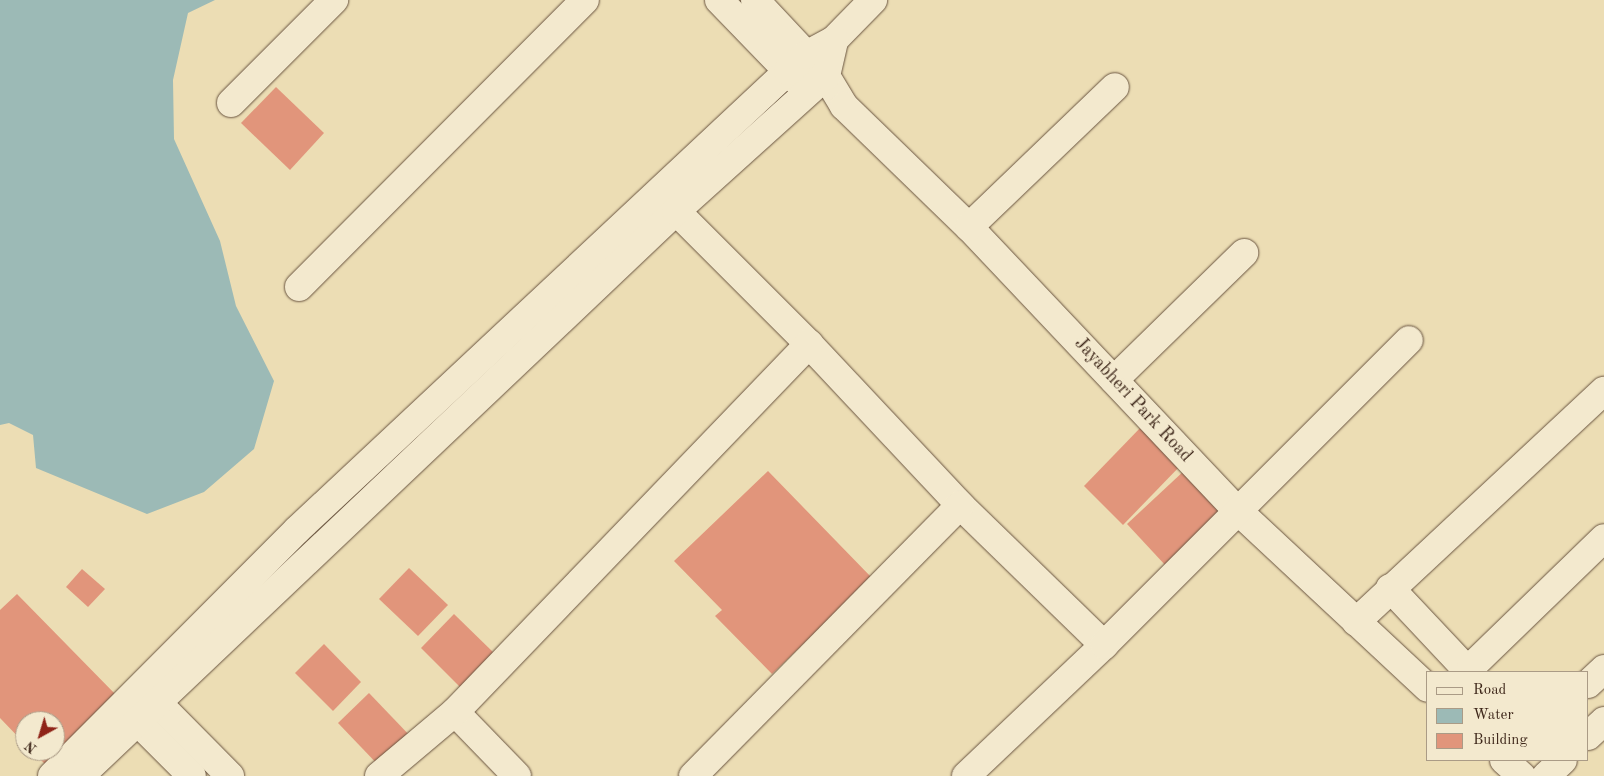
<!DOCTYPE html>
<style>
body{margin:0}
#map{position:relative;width:1604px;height:776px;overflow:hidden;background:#ecddb4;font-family:"Old Standard TT",serif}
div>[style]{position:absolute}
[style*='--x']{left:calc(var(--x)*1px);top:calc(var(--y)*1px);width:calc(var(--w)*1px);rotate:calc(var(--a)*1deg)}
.water>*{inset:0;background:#9cbab6}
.building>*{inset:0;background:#e1957b}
.roads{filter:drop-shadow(0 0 1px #695440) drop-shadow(0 0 1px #695440)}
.minor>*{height:28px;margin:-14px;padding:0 14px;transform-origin:14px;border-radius:14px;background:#f3e9ce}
span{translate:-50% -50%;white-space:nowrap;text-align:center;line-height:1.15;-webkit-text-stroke:5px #f3e9ce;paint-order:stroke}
.street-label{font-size:18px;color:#3d2619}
.legend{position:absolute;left:1426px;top:671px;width:162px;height:90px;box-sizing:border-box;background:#f3e9ce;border:1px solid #aa9b86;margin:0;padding:6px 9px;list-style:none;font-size:15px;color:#3d2619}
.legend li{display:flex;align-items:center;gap:10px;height:25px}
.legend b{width:25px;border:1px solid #aa9b86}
.north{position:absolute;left:15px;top:711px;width:50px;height:50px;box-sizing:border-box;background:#f3e9ce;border:1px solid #aa9b86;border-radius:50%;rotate:219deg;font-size:14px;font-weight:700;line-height:20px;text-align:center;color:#3d2619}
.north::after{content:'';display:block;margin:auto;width:18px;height:22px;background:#8f2418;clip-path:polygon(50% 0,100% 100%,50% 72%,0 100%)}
</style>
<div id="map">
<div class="water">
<div style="clip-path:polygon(0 0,215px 0,188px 13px,173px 80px,174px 139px,220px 241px,236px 306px,274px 381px,254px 449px,204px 492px,147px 514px,36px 468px,33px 435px,9px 423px,0 425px)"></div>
</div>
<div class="building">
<div style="clip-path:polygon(276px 87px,324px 133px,290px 170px,241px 123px)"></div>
<div style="clip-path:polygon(1142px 426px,1182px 464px,1123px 525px,1084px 486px)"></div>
<div style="clip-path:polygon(1186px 469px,1225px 512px,1166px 566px,1127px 524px)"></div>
<div style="clip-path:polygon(768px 471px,872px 578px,772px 674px,715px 616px,722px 610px,674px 561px)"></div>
<div style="clip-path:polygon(409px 568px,448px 605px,418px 636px,379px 599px)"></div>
<div style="clip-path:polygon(82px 569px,105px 589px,88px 607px,66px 587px)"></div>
<div style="clip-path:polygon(17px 594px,118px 697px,47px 766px,32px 751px,55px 751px,55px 721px,25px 721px,25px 744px,0 718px,0 610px)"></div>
<div style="clip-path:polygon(454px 614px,495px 654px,461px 688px,421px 648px)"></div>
<div style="clip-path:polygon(324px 644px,361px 682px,333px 711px,295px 673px)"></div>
<div style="clip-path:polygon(369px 693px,414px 740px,383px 770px,338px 723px)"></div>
</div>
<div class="roads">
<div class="minor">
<div style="--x:719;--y:0;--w:118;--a:46"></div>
<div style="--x:755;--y:0;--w:104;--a:46.9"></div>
<div style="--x:826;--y:76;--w:35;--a:59"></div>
<div style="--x:844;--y:106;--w:174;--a:44.1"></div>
<div style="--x:969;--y:227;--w:388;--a:46.6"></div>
<div style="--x:1236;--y:509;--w:262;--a:43"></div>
<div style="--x:231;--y:103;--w:146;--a:-45"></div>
<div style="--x:676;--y:211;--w:188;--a:45"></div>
<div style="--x:809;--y:344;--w:221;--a:46.8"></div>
<div style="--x:960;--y:505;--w:201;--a:44.2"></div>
<div style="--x:969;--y:227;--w:202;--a:-43.8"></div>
<div style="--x:299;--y:287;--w:405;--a:-45.1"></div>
<div style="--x:1114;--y:380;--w:182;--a:-44.3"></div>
<div style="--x:1390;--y:588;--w:110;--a:46.8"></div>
<div style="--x:1465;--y:668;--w:6;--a:-9"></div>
<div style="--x:1471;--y:667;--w:185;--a:-44.1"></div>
<div style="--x:1356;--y:622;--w:339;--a:-43"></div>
<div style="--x:1588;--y:684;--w:22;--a:-43"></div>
<div style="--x:145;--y:690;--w:121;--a:45.3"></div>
<div style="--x:126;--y:710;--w:93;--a:45"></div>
<div style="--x:455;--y:712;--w:89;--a:45.9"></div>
<div style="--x:1588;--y:736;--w:22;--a:-43"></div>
<div style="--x:1504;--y:760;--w:24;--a:42"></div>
<div style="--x:52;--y:776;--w:347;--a:-45.1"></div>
<div style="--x:297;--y:530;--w:672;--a:-43.07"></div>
<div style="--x:788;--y:71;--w:24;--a:-42"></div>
<div style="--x:806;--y:55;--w:32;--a:-28"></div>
<div style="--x:834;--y:40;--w:56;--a:-45.7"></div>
<div style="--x:80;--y:776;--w:821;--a:-43.47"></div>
<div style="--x:676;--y:211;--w:202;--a:-42"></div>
<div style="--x:826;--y:76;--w:37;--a:-77"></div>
<div style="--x:379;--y:776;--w:99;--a:-40.1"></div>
<div style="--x:455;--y:712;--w:511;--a:-46.11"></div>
<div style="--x:693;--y:776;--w:380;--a:-45.4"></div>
<div style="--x:966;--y:776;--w:190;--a:-43.5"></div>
<div style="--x:1104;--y:645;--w:431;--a:-45"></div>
<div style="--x:1546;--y:776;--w:23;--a:-43"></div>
</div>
</div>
<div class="street-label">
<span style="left:1133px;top:400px;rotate:47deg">Jayabheri Park Road</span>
</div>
<ul class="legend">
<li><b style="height:6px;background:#f3e9ce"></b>Road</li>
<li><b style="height:14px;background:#9cbab6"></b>Water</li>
<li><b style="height:14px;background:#e1957b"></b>Building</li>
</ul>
<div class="north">N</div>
</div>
